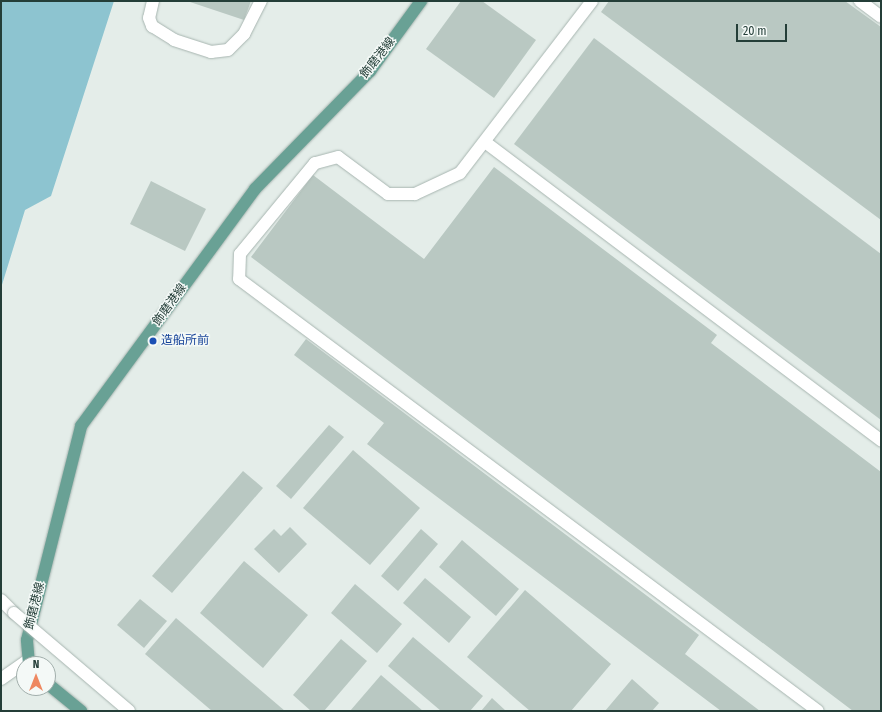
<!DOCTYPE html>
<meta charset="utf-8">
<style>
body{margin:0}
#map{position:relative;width:882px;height:712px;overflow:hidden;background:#e4ede9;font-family:"Fira Sans Condensed","Noto Sans JP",sans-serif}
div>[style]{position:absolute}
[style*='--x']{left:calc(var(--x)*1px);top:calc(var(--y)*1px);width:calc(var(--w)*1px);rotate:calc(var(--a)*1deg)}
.water>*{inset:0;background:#8dc4d0}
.building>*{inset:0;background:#b9c8c2}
.roads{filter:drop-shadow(0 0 1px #a7b5b0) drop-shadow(0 0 1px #a7b5b0)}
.minor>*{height:12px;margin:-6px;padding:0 6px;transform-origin:6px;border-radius:6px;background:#fff}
.major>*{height:12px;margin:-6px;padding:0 6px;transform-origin:6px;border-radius:6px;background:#69a195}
.bridges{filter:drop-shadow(0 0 1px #a7b5b0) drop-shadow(0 0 1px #a7b5b0)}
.minor-bridge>*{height:12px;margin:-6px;padding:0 6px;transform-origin:6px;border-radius:6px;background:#fff}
.dots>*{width:11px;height:11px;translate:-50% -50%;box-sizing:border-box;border:2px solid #f4f9f7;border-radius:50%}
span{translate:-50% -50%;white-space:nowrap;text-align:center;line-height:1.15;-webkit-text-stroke:3px #f4f9f7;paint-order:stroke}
.street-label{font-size:12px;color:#243e38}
.transit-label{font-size:12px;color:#164399}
.left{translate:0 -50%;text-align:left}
.frame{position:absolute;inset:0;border:2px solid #243e38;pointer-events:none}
.north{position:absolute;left:16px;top:656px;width:40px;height:40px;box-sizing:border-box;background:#f4f9f7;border:1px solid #a1aeab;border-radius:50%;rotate:0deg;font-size:11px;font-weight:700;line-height:16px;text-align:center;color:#243e38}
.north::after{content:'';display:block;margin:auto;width:14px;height:18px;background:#ee8861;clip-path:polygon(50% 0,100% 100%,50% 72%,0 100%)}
.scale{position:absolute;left:736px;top:24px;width:51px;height:18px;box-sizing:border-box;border:2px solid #243e38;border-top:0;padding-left:5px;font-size:12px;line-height:14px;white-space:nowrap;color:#243e38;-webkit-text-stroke:3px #f4f9f7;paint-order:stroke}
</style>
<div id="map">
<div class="water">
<div style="clip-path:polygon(1px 1px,114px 1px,51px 196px,25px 210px,1px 288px)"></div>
</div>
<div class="building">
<div style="clip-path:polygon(187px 1px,251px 1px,244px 20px)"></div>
<div style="clip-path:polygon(461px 1px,482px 1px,536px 40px,494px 98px,426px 49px)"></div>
<div style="clip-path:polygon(609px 1px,845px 1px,881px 27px,881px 220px,601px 12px)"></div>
<div style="clip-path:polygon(594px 38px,881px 254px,881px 420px,514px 144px)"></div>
<div style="clip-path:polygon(494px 167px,717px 335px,711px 343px,881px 472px,881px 711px,853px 711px,251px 257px,313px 175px,424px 259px)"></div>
<div style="clip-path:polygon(151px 181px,206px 209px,185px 251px,130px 224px)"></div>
<div style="clip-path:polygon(306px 339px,699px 635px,685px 654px,760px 711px,721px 711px,367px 444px,384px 423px,294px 355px)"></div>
<div style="clip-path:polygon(329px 425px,344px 437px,291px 499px,276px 486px)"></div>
<div style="clip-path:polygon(353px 450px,420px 508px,370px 565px,303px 508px)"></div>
<div style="clip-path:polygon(243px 471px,263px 488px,172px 593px,152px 576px)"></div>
<div style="clip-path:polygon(290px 527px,307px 544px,279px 573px,254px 549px,274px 529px,281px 536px)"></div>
<div style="clip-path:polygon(421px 529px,438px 544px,398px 591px,381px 576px)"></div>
<div style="clip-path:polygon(462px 540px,519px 589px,496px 616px,439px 567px)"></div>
<div style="clip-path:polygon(244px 561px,308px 615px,263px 668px,200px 613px)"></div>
<div style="clip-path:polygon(425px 578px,471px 617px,449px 643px,403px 603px)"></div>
<div style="clip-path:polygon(355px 584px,402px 624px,377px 653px,331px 613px)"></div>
<div style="clip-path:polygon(525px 590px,611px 664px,571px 711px,530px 711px,467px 657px)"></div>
<div style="clip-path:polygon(140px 599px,167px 621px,144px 648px,117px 625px)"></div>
<div style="clip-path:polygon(176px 618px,285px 711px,212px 711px,145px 654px)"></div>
<div style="clip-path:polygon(413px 637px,483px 696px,470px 711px,441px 711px,388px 666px)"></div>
<div style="clip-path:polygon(341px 639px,367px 661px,324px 711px,311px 711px,293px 695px)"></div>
<div style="clip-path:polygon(381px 675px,423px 711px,350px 711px)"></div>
<div style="clip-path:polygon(632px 679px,659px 703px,652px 711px,605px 711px)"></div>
<div style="clip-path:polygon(492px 698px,506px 711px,481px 711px)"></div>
</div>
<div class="roads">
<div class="minor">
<div style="--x:153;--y:1;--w:17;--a:103"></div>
<div style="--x:149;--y:18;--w:9;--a:69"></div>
<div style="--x:152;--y:26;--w:26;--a:32"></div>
<div style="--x:174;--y:40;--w:39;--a:18"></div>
<div style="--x:211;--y:52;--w:17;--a:-7"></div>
<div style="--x:228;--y:50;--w:23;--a:-45"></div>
<div style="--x:244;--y:34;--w:37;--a:-63"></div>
<div style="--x:592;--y:1;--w:217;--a:127.5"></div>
<div style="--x:460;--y:173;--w:50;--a:155"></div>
<div style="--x:415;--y:194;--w:27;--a:180"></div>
<div style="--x:388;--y:194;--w:62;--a:-143.5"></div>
<div style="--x:338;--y:157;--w:24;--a:165"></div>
<div style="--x:315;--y:163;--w:118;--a:129.5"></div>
<div style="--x:240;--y:254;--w:25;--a:92"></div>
<div style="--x:239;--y:279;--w:722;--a:36.73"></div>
<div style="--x:860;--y:1;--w:26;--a:37"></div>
<div style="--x:485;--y:142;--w:496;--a:37"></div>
<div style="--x:1;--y:600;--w:18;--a:45"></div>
<div style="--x:1;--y:679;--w:32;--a:-35"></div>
</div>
<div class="major">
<div style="--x:29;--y:664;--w:24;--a:-95"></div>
<div style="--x:27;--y:640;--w:221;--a:-75.8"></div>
<div style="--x:81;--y:426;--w:294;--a:-53.7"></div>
<div style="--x:255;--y:189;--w:165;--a:-45.7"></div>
<div style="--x:370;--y:71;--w:87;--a:-53.9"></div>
<div style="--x:48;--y:684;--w:43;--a:39.3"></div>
</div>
</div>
<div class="bridges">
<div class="minor-bridge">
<div style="--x:14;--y:613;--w:151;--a:40.4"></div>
</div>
</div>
<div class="dots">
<div style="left:153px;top:341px;background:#1a4fb4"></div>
</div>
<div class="street-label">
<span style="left:378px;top:58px;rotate:-52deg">飾磨港線</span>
<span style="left:170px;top:305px;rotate:-54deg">飾磨港線</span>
<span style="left:35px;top:606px;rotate:-76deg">飾磨港線</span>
</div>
<div class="transit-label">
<span class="left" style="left:161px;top:341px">造船所前</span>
</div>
<div class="frame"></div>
<div class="north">N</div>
<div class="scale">20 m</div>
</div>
